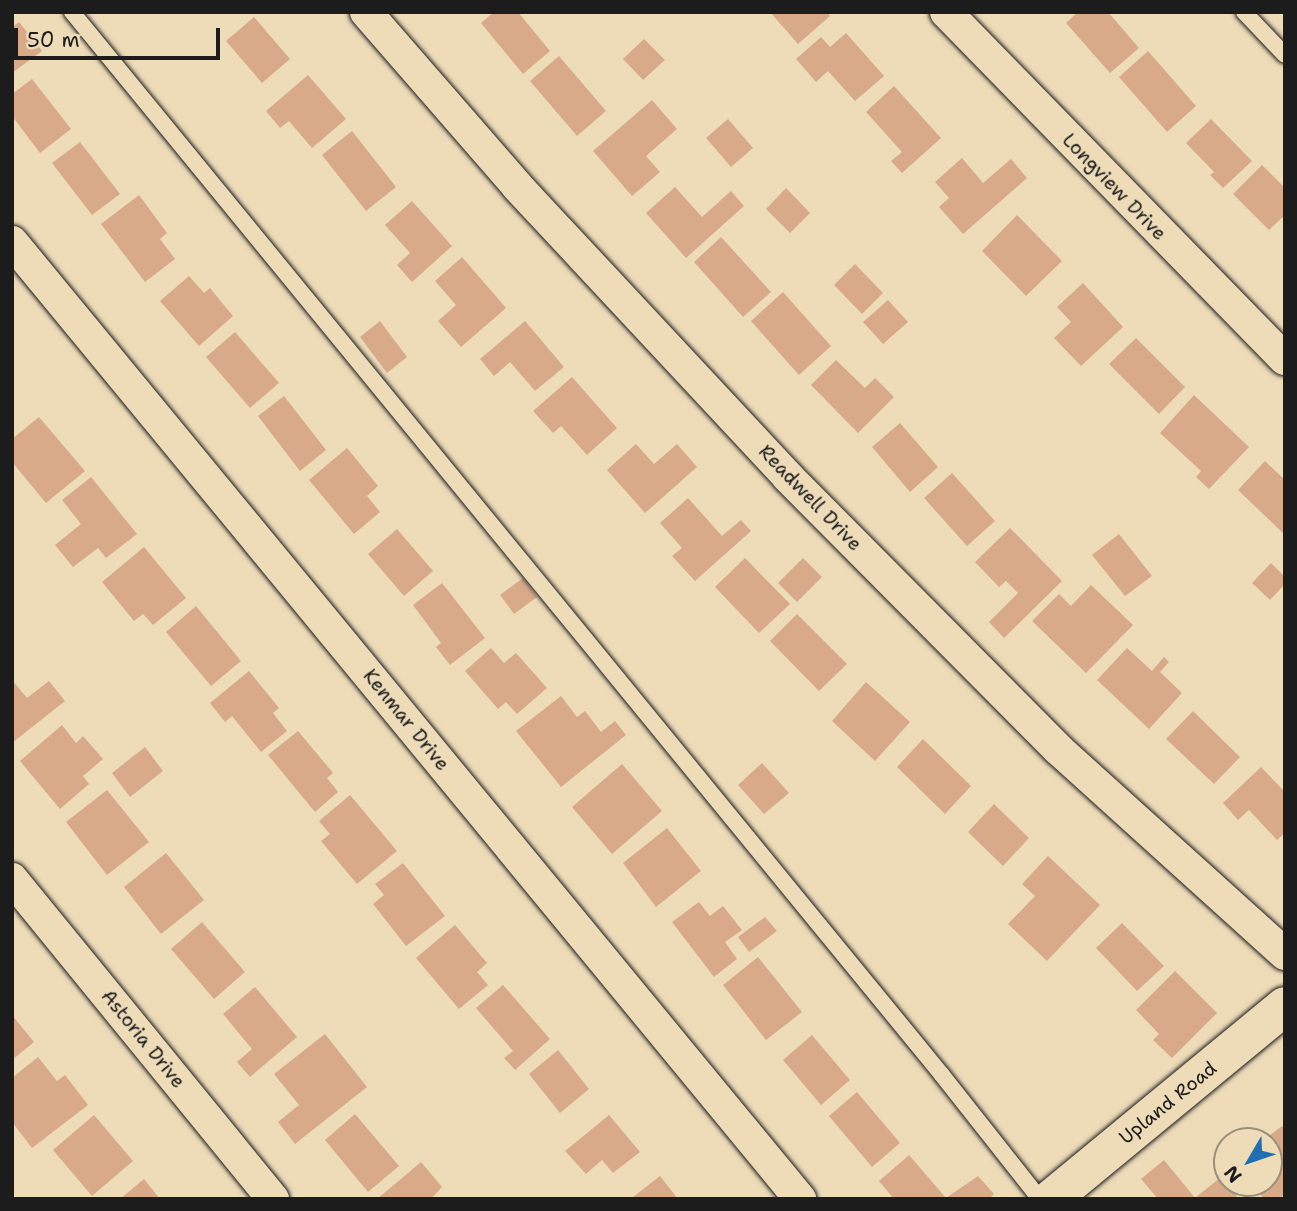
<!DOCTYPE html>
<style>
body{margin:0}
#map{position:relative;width:1297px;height:1211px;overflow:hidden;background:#eedcb9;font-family:"Shantell Sans",sans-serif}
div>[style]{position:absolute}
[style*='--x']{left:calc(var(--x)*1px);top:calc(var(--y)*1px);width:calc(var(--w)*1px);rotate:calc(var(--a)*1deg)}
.building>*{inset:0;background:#d8aa8a}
.roads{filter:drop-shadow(0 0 2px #1c1c1c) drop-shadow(0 0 2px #1c1c1c)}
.lane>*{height:16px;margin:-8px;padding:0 8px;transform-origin:8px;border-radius:8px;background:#eedcb9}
.street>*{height:32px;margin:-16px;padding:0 16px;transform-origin:16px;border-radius:16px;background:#eedcb9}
.secondary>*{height:38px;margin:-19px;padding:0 19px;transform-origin:19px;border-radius:19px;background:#eedcb9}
span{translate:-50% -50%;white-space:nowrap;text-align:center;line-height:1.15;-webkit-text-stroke:5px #eedcb9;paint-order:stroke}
.street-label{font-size:19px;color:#1c1c1c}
.frame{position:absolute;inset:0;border:14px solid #1c1c1c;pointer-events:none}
.north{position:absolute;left:1213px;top:1127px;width:70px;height:70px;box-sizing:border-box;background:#eedcb9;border:2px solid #9a8f7a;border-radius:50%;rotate:231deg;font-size:19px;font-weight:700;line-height:28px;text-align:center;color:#1c1c1c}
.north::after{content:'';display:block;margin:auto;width:24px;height:32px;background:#1f6fb2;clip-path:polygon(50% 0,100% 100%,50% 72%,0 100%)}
.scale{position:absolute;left:14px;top:28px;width:206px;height:32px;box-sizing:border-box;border:4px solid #1c1c1c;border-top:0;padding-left:9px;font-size:21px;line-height:24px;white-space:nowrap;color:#1c1c1c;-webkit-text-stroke:5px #eedcb9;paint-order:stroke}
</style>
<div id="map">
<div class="building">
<div style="clip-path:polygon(494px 12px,518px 12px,550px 51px,523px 74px,481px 23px)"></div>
<div style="clip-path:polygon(770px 12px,827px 12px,830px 16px,798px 44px)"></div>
<div style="clip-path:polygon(1078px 12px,1108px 12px,1139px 48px,1110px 73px,1066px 23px)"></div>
<div style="clip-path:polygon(254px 17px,290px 59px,262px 83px,226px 41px)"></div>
<div style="clip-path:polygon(19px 22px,42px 51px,12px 73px,12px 27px)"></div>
<div style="clip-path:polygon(846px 33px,884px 76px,855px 101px,828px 71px,816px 82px,796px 59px,821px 37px,830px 47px)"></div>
<div style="clip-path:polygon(644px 39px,665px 60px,643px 80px,623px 59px)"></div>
<div style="clip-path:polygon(1148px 51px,1196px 106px,1167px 132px,1119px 77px)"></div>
<div style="clip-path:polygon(559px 56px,606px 111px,577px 136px,530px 81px)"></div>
<div style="clip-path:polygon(308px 75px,346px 119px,312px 148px,289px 121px,280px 128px,266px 111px)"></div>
<div style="clip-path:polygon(32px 79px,71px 129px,40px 153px,12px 116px,12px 94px)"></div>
<div style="clip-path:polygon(894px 86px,941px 138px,902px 173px,891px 161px,902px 152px,866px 112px)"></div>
<div style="clip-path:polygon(652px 100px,677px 129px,646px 156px,660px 172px,632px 196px,593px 151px)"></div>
<div style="clip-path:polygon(728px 119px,753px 148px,731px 167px,706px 138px)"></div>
<div style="clip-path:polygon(1211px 119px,1252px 161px,1223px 188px,1210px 175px,1214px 172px,1186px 143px)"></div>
<div style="clip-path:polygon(352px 131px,396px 187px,366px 211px,322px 155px)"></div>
<div style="clip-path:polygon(80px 142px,120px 194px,92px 215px,52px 163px)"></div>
<div style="clip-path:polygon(962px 158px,983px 183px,1011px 159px,1027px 178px,963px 234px,939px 207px,949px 198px,935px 182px)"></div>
<div style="clip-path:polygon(1262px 165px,1285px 188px,1285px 215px,1269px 230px,1233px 194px)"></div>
<div style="clip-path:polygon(675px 187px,702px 217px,731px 191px,744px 206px,686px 258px,646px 213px)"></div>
<div style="clip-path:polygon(786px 188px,810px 213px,790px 233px,766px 209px)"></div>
<div style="clip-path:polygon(139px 195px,167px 233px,160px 239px,175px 259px,145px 282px,101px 224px)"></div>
<div style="clip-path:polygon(412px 201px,452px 246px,412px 282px,397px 265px,410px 253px,385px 225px)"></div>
<div style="clip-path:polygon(1017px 215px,1062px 261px,1026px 296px,982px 251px)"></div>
<div style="clip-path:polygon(721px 237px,771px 292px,743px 317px,694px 262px)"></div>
<div style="clip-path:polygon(462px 257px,506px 308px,461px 347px,438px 321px,456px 305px,435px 281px)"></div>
<div style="clip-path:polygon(855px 264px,883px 293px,862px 314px,834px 285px)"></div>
<div style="clip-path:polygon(189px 276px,204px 293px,210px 288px,233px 316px,199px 346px,160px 301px)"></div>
<div style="clip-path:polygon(1083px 283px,1123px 327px,1081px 366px,1054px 338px,1071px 322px,1057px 307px)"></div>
<div style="clip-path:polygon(783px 292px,831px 346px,799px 375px,751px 321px)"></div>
<div style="clip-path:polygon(888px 300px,908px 322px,883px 344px,863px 322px)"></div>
<div style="clip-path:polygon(380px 321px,407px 357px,387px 373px,360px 337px)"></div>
<div style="clip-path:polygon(525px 321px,564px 367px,535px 391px,510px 362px,494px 376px,480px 359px)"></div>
<div style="clip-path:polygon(235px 332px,279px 383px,250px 408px,206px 357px)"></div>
<div style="clip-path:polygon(1136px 338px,1185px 387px,1159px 414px,1109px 364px)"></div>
<div style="clip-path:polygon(836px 360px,865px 388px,875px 378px,894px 397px,858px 433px,811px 385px)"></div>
<div style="clip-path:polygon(572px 377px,617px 428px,587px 455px,561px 426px,553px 433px,533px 411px)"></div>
<div style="clip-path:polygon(1194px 395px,1249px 447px,1209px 489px,1196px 477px,1201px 471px,1160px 433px)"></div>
<div style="clip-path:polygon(284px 396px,326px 450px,300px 471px,258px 416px)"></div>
<div style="clip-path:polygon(39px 417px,85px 471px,46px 503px,12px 462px,12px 439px)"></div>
<div style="clip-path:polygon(900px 423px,938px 467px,910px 492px,872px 447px)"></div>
<div style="clip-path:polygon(636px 444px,654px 464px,677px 444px,697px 467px,645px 513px,607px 470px)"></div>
<div style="clip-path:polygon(347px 448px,378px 486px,367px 496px,380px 512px,354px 534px,309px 480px)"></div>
<div style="clip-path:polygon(1265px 461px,1285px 480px,1285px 535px,1238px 490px)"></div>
<div style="clip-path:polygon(952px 473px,995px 521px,967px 546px,924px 498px)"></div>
<div style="clip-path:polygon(91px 477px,137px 534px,106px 558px,98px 548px,73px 567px,55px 545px,81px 524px,62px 500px)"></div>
<div style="clip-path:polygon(688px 498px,722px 536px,741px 520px,751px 531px,695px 581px,672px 556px,682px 548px,660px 523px)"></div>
<div style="clip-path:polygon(1010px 528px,1062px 581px,1004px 638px,989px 622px,1018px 593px,1006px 581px,999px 587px,975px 562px)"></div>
<div style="clip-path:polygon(397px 529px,433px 571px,404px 596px,368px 554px)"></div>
<div style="clip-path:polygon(1119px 534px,1152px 576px,1125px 596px,1092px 555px)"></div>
<div style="clip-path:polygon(144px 547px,186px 598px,153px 625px,143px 614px,134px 621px,102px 582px)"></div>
<div style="clip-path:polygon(745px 558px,790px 604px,759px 633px,715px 587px)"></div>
<div style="clip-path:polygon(803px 558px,822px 577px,797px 602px,778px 583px)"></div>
<div style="clip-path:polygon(1271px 563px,1285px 577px,1285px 584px,1270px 600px,1252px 583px)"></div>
<div style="clip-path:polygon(523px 578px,537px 597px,514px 614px,500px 595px)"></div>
<div style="clip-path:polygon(442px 583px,485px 638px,450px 665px,436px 647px,441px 643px,413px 605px)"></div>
<div style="clip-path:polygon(1091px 585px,1133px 625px,1086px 673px,1032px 621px,1059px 594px,1071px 606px)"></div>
<div style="clip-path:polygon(196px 606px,241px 661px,211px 686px,166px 632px)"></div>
<div style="clip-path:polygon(797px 614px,847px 664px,819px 691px,770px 641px)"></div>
<div style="clip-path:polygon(491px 648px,504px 663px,516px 653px,547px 688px,517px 714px,506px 702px,498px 709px,465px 671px)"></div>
<div style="clip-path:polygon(1127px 648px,1152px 671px,1164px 657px,1169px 662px,1160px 672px,1182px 693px,1149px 729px,1097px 680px)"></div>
<div style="clip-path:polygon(249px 671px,279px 708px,273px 713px,287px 731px,261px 752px,232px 716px,225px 722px,210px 703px)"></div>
<div style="clip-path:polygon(12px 680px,27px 698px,49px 681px,65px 701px,12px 743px)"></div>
<div style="clip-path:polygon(866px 682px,910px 722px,875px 761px,832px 721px)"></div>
<div style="clip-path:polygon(561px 696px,577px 717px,585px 711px,601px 732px,615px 721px,626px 735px,561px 787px,516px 731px)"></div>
<div style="clip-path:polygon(1193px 711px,1240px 757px,1214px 784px,1166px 739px)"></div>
<div style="clip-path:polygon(62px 725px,76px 743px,83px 736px,103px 759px,83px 776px,89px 784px,60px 809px,20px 761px)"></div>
<div style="clip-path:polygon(298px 731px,333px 773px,327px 778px,338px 792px,315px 812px,268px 755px)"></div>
<div style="clip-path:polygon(923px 739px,971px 786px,945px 814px,897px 767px)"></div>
<div style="clip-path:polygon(145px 747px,163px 771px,130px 797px,112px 773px)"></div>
<div style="clip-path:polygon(762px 763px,789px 793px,764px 814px,738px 785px)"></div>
<div style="clip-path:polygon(622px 764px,662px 811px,612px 854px,572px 807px)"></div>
<div style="clip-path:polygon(1261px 767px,1285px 792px,1285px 833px,1277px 840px,1249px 810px,1238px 820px,1223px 803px)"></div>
<div style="clip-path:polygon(107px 790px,149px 842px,107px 875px,66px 822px)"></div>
<div style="clip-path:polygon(350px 795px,397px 851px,357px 884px,321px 841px,330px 834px,319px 821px)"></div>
<div style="clip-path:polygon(994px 804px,1029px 838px,1003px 866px,968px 832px)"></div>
<div style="clip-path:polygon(667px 828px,701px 871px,656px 907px,623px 863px)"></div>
<div style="clip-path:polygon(166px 853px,204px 900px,161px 934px,124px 887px)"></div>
<div style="clip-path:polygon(1048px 856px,1100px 905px,1047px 961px,1008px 924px,1035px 896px,1022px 884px)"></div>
<div style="clip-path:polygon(403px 863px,445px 916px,406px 946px,373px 904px,384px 895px,375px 884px)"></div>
<div style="clip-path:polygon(699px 902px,710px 916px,723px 906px,742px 930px,725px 942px,737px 959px,714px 977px,672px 922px)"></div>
<div style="clip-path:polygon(765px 917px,777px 931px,749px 952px,738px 937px)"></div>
<div style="clip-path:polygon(202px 922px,245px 972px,214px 999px,171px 949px)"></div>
<div style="clip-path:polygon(1122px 923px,1164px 966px,1137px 991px,1096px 948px)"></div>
<div style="clip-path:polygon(455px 925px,487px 963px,477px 972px,488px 985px,459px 1009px,416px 958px)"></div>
<div style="clip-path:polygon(758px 957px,802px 1012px,766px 1040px,723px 985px)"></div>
<div style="clip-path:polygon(1175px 971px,1217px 1013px,1172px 1058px,1153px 1040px,1159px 1034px,1136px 1010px)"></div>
<div style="clip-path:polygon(503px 985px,550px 1039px,515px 1070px,504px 1058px,513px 1051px,476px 1008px)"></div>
<div style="clip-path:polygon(255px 987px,297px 1037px,250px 1077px,237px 1062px,252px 1049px,223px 1014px)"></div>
<div style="clip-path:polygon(12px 1015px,34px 1042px,12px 1060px)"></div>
<div style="clip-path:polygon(325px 1034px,367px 1087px,295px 1144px,278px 1122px,299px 1105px,274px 1074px)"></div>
<div style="clip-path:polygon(812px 1035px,850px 1080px,821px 1105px,783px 1060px)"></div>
<div style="clip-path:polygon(558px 1050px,589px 1089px,560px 1113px,529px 1074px)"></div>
<div style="clip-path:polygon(38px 1057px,57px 1081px,65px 1075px,88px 1105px,32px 1148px,12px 1122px,12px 1078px)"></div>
<div style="clip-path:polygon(857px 1092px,900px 1143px,872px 1167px,829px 1116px)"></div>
<div style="clip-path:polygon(355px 1114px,399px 1166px,368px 1192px,325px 1140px)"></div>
<div style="clip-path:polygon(94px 1115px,133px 1161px,92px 1196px,53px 1150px)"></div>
<div style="clip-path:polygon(609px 1115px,640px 1152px,613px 1173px,602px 1160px,586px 1174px,565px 1151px)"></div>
<div style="clip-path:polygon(1282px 1126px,1285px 1130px,1285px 1194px,1279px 1199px,1264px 1199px,1252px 1183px,1269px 1183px,1269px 1141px,1262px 1141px)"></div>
<div style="clip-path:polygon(909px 1155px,946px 1198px,978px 1176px,994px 1194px,989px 1199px,894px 1199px,879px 1181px)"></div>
<div style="clip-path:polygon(1164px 1160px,1195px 1198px,1221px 1177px,1239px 1199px,1158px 1199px,1141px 1179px)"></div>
<div style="clip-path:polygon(421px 1162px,442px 1187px,431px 1199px,377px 1199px)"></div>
<div style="clip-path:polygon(660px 1176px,678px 1199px,634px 1199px,633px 1197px)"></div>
<div style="clip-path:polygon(144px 1179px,160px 1199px,120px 1199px)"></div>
</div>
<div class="roads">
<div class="lane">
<div style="--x:72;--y:12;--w:1374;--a:50.7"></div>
<div style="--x:942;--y:1075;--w:158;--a:51.7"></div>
<div style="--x:1244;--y:12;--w:59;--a:46.4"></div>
</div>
<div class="street">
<div style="--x:366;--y:12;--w:230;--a:49"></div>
<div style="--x:517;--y:186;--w:398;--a:47"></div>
<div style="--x:788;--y:477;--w:383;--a:45.2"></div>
<div style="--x:1058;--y:749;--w:306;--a:42.1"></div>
<div style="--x:946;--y:12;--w:485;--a:45.7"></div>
<div style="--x:12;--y:242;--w:1240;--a:50.53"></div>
<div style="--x:12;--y:879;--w:413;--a:50.8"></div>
</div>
<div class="secondary">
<div style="--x:1051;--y:1199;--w:303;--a:-39.5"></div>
</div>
</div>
<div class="street-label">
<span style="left:1114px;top:187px;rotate:46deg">Longview Drive</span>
<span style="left:810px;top:498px;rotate:46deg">Readwell Drive</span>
<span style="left:406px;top:720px;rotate:51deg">Kenmar Drive</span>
<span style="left:143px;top:1039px;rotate:51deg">Astoria Drive</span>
<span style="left:1168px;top:1103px;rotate:-39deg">Upland Road</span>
</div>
<div class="frame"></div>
<div class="north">N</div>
<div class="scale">50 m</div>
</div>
